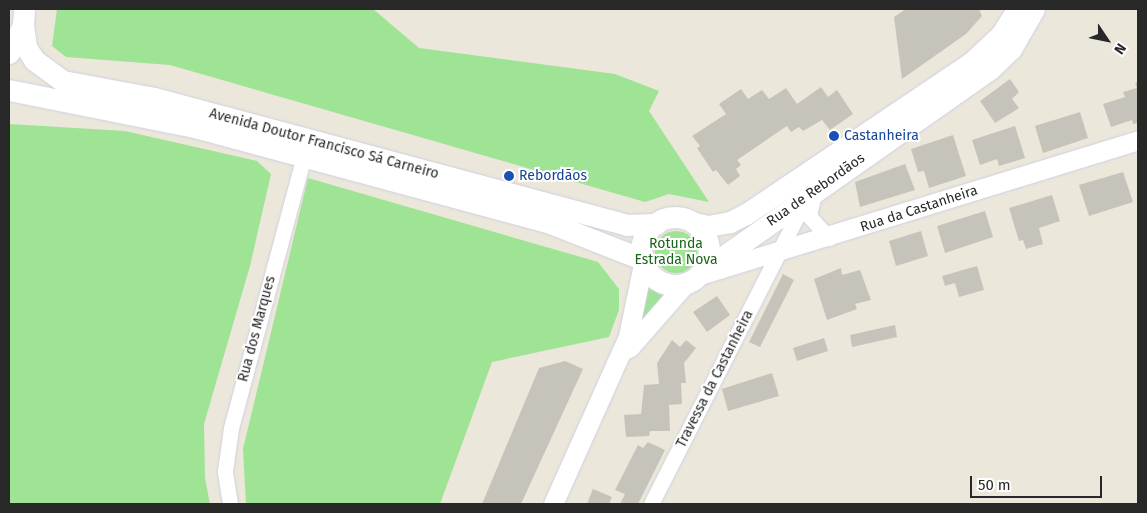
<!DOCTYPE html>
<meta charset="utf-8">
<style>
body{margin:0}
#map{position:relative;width:1147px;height:513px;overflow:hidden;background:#ebe7da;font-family:"Fira Sans",sans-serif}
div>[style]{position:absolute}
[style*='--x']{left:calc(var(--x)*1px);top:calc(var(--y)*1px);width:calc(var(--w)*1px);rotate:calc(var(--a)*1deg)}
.green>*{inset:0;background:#9fe395}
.round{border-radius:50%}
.building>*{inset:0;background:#c6c4ba}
.roads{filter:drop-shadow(0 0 1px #d0cfe2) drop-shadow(0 0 1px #d0cfe2)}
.minor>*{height:15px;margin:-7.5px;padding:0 7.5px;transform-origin:7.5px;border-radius:7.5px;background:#fff}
.tertiary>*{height:19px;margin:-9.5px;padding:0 9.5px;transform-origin:9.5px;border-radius:9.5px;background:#fff}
.secondary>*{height:21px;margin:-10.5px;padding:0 10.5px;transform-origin:10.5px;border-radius:10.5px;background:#fff}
.secondary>.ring{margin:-10.5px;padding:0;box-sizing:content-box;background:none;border:21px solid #fff;border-radius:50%}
.dots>*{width:14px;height:14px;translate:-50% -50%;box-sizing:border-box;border:2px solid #fff;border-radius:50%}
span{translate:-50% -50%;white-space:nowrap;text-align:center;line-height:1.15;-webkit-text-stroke:4px #fff;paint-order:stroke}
.transit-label{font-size:14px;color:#164399}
.left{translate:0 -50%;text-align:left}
.street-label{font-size:14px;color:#282828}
.park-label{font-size:14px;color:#19651a}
.frame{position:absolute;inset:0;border:10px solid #282828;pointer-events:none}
.north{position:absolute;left:1082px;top:15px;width:50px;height:50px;-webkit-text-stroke:4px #fff;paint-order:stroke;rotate:124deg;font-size:14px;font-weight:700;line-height:20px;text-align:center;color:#282828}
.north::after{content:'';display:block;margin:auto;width:18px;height:22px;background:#282828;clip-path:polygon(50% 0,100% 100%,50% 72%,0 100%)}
.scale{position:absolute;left:970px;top:476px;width:132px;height:22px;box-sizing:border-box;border:2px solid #282828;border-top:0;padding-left:6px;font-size:15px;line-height:18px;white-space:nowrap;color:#282828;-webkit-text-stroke:4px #fff;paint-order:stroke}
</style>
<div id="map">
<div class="green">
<div style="clip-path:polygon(57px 9px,373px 9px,419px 48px,615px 74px,659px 91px,649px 111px,709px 202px,669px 194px,645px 202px,170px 65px,66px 57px,52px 46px)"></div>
<div style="clip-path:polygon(9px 124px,125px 131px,257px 161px,271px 174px,250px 266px,204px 424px,205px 478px,210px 504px,9px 504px)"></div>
<div style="clip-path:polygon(308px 178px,598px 262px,619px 289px,619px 310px,609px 337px,492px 362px,440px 504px,246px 504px,243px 449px)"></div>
<div class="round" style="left:655px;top:231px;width:42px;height:42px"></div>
<div style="clip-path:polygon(645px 286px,663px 296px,641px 321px,641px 320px)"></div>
</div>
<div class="building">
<div style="clip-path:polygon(906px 9px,979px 9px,982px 16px,966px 34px,902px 79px,894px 17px)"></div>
<div style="clip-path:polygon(1010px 79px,1019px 92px,1012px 99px,1019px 108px,995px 123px,980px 101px)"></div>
<div style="clip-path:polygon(1138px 82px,1138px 123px,1133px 124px,1132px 120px,1111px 127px,1103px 104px,1125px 97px,1123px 92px,1137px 88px,1135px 83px)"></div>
<div style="clip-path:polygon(821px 87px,828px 97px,837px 90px,853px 114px,830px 130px,822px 120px,803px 131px,799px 127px,791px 132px,787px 126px,737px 160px,741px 165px,736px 169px,740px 176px,728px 185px,716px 170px,713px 172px,697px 148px,700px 146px,692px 136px,726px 114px,719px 104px,741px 89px,748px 99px,762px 90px,769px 99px,786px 88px,797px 104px)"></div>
<div style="clip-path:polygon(1080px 112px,1088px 138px,1043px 153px,1035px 126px)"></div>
<div style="clip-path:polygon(1015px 126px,1025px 158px,999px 166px,997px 159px,980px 165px,972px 140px)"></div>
<div style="clip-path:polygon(953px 135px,966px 176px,929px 188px,924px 171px,918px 172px,911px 149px)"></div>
<div style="clip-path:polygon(905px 164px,915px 190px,860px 207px,855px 182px)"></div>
<div style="clip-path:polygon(1123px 172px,1133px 202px,1089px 216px,1079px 185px)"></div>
<div style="clip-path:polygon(1052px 195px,1060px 221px,1039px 228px,1043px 244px,1026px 249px,1023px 240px,1019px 241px,1009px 208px)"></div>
<div style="clip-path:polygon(985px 211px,993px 237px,945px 253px,937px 226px)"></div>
<div style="clip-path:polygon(921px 231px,928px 256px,896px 266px,889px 241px)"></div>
<div style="clip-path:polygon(977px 266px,984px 290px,959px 297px,955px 283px,945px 286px,942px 276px)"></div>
<div style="clip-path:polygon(841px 268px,842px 275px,860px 270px,871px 300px,855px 304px,857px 309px,827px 320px,814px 279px)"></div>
<div style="clip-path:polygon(783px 274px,794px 280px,760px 347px,749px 342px)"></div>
<div style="clip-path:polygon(717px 296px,730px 315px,707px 332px,693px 312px)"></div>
<div style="clip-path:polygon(895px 325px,897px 337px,852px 347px,850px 335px)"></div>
<div style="clip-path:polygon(824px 338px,828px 351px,797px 361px,793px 348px)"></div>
<div style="clip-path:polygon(672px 340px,680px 347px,686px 340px,696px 348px,684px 363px,686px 383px,681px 383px,682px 404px,669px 405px,670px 431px,650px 431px,649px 436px,626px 437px,624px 415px,641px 414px,644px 385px,659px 384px,657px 363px)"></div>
<div style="clip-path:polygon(565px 361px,583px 369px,521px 504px,482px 504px,539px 368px)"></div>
<div style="clip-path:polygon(772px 373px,779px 396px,728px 411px,722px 389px)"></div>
<div style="clip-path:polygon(648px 442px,665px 450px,638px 504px,620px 504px,625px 494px,615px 490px,638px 445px,643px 448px)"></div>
<div style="clip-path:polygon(593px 489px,612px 497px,609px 504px,587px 504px)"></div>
</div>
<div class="roads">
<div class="minor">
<div style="--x:813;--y:198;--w:18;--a:103"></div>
<div style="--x:809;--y:216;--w:30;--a:48"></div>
<div style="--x:230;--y:504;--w:33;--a:-99"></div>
<div style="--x:225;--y:471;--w:43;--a:-82.1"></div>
<div style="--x:231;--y:428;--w:282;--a:-75"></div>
<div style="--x:651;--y:504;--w:341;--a:-63.1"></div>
</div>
<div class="tertiary">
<div style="--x:700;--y:275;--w:458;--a:-17.1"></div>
<div style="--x:629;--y:348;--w:85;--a:-48.8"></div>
<div style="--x:553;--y:504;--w:184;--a:-65.9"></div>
<div style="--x:628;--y:336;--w:74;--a:-78.2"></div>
</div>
<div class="secondary">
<div style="--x:23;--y:25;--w:22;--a:82"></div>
<div style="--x:26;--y:47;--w:15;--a:58"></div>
<div style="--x:34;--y:60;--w:36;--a:36"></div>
<div style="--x:63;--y:81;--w:93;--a:10.6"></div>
<div style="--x:154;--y:98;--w:490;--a:15"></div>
<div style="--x:627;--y:225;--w:29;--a:-2"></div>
<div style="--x:9;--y:53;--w:31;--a:-63"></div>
<div style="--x:23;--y:25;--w:16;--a:-86"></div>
<div style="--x:9;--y:90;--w:190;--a:11.3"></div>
<div style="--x:195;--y:127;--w:368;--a:15.1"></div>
<div style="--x:550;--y:223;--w:99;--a:21.4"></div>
<div class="ring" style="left:641px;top:217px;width:47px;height:47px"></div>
<div style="--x:694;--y:223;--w:14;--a:12"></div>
<div style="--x:708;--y:226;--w:22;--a:-10"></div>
<div style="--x:730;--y:222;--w:18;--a:-27"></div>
<div style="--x:746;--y:214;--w:271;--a:-33.9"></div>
<div style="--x:971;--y:63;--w:41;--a:-43"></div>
<div style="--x:1001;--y:35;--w:31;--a:-58"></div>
<div style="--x:704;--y:270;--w:350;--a:-35.1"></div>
<div style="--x:990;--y:69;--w:29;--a:-44"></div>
<div style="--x:1011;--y:49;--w:46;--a:-60.1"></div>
</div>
</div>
<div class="dots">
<div style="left:834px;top:136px;background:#1a4fb4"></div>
<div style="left:509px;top:176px;background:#1a4fb4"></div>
</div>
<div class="transit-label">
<span class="left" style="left:844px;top:136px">Castanheira</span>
<span class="left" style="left:519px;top:176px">Rebordãos</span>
</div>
<div class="street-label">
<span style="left:324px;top:144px;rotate:15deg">Avenida Doutor Francisco Sá Carneiro</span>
<span style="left:816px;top:190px;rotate:-35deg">Rua de Rebordãos</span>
<span style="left:919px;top:209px;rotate:-18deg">Rua da Castanheira</span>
<span style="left:257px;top:329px;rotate:-75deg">Rua dos Marques</span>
<span style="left:715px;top:379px;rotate:-63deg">Travessa da Castanheira</span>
</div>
<div class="park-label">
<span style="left:676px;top:252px">Rotunda<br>Estrada Nova</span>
</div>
<div class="frame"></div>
<div class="north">N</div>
<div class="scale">50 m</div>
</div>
